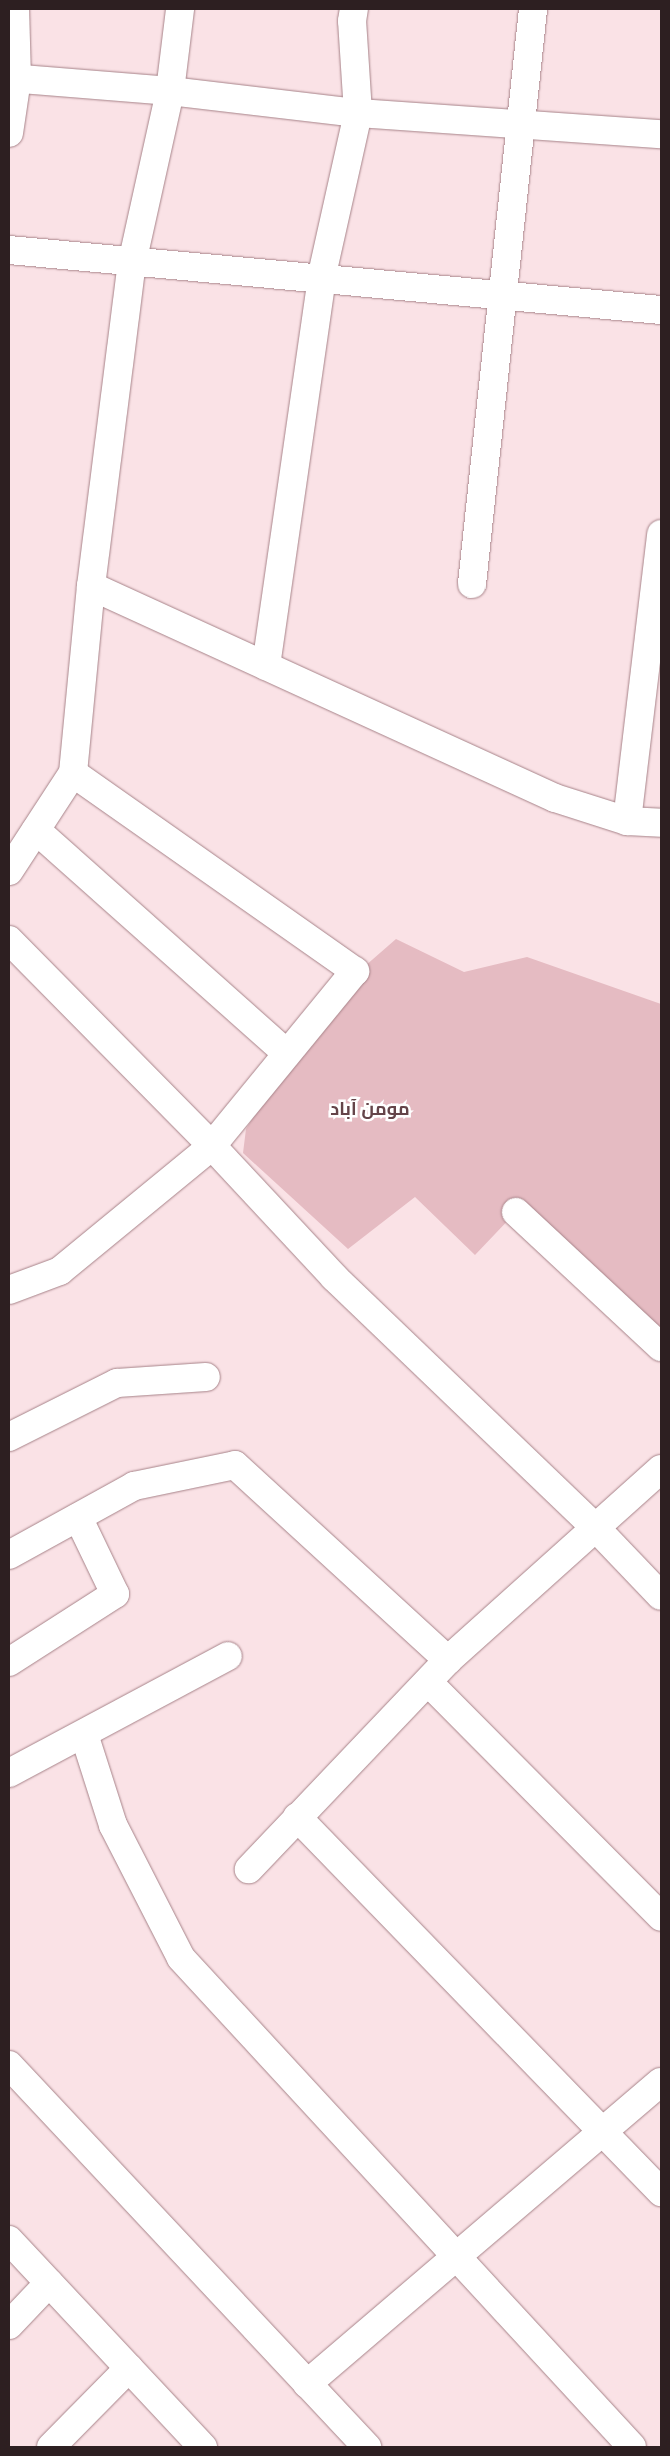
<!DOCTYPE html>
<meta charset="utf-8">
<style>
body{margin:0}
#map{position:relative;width:670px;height:2456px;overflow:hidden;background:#fae2e6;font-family:Arial,Cairo,sans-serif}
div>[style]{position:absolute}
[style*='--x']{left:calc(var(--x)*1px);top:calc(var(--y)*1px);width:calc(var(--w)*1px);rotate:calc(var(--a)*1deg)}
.green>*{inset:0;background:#e5bbc2}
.roads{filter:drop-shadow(0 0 1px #a78389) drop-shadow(0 0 1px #a78389)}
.minor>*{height:28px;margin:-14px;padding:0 14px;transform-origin:14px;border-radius:14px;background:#fff}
span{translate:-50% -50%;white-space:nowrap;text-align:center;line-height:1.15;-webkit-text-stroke:5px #fff;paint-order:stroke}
.district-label{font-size:18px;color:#644449;font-weight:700}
.frame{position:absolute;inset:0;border:10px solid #2d1f21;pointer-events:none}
</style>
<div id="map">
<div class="green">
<div style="clip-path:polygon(396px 939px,464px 972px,527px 957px,661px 1004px,661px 1349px,517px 1211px,475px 1255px,415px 1197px,348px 1249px,243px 1153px,246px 1129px,257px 1111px,357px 973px)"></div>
</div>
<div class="roads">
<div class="minor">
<div style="--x:9;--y:78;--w:162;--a:4.6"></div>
<div style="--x:170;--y:91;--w:189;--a:6.7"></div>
<div style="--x:358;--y:113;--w:304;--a:4"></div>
<div style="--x:9;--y:133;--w:55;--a:-81.6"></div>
<div style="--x:17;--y:79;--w:70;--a:-91.6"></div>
<div style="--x:9;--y:250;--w:655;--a:5.26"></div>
<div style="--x:472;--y:584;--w:578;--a:-83.94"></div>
<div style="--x:91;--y:586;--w:510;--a:24.56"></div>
<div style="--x:555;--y:798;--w:76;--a:17.7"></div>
<div style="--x:627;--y:821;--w:34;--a:3"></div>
<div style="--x:266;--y:666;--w:400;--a:-81.8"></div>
<div style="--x:323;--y:270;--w:161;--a:-77.4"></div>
<div style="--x:358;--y:113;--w:92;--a:-93.7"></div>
<div style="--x:352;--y:21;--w:12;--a:-81"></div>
<div style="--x:73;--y:773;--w:188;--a:-84.5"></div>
<div style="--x:91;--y:586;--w:326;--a:-82.8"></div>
<div style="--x:132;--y:263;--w:176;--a:-77.5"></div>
<div style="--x:170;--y:91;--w:83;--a:-83"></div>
<div style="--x:627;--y:821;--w:289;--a:-83.2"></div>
<div style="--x:36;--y:830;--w:335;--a:41.7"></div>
<div style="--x:9;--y:871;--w:117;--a:-56.9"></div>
<div style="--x:73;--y:773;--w:345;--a:35.1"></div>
<div style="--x:355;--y:971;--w:226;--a:129.3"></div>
<div style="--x:212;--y:1146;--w:197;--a:140.6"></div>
<div style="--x:60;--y:1271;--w:54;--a:159.6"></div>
<div style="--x:9;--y:940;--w:289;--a:45.4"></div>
<div style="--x:212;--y:1146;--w:179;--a:47"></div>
<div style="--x:334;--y:1277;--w:361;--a:43.8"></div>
<div style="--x:595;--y:1527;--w:95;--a:46.3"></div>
<div style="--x:516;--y:1212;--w:198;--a:43"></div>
<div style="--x:9;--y:1437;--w:121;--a:-26.6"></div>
<div style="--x:117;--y:1383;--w:89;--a:-3.9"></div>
<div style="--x:9;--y:1555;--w:143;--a:-28.9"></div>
<div style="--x:134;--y:1486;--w:103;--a:-11.7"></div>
<div style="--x:235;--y:1465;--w:289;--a:42.5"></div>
<div style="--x:448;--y:1660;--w:289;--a:133.6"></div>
<div style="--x:448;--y:1660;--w:286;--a:-41.9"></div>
<div style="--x:9;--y:1662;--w:126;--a:-32.7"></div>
<div style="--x:115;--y:1594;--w:85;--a:-115.7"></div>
<div style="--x:428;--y:1682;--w:331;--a:45.2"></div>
<div style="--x:84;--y:1734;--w:96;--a:72.3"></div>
<div style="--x:113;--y:1825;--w:149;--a:62.9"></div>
<div style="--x:181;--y:1958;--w:665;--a:47.31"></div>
<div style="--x:9;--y:1773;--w:248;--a:-28.1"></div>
<div style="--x:297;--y:1817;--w:523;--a:45.85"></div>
<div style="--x:9;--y:2065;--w:524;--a:46.86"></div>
<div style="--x:9;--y:2240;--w:284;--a:46.9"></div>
<div style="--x:9;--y:2325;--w:58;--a:-46.4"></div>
<div style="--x:307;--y:2384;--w:465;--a:-40.5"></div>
<div style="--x:51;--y:2447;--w:111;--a:-45.4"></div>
</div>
</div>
<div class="district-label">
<span style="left:370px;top:1109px">مومن آباد</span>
</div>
<div class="frame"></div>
</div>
